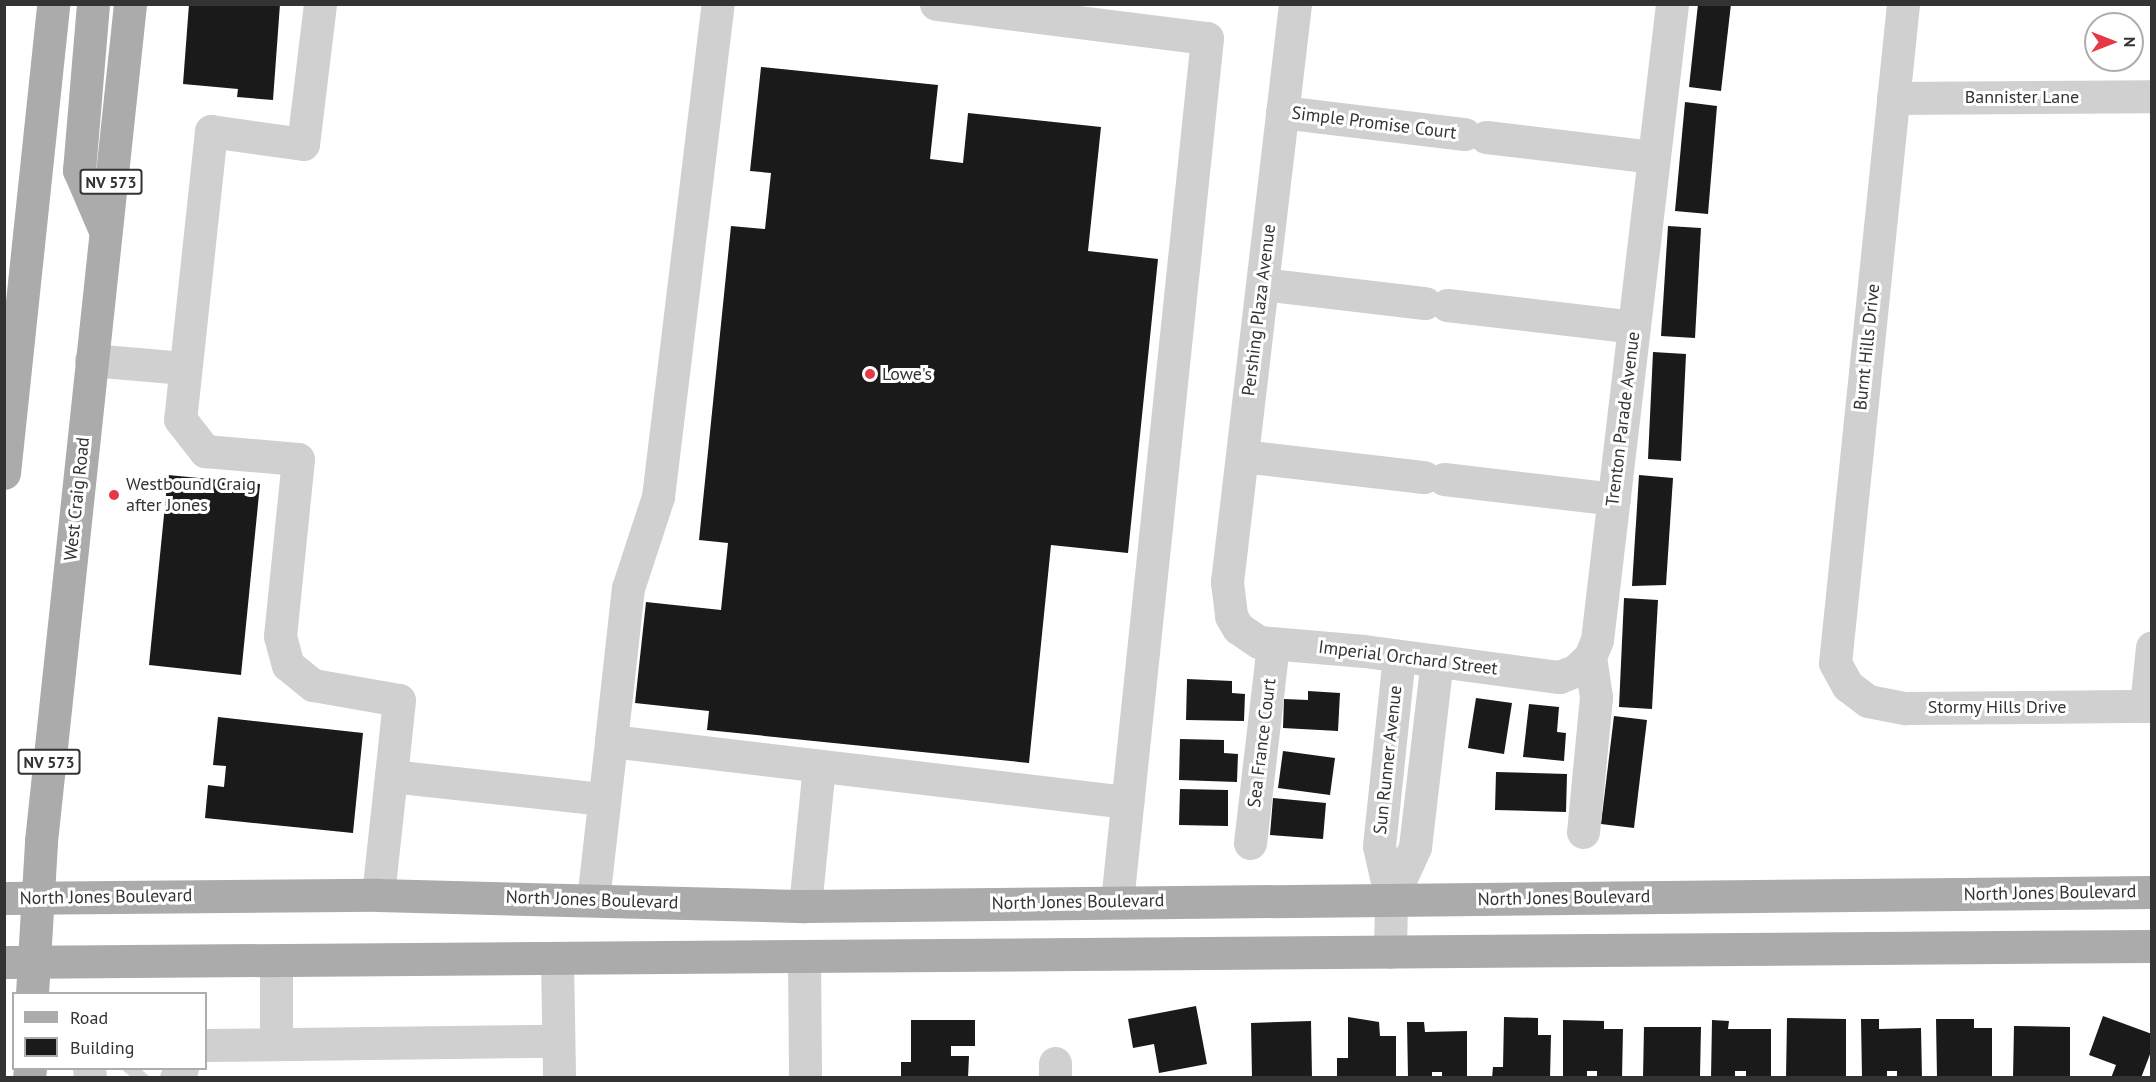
<!DOCTYPE html>
<html>
<head>
<meta charset="utf-8">
<style>
  body { margin:0 }
  #map { position:relative; width:2156px; height:1082px; overflow:hidden; background:#fff; font-family:"PT Sans",sans-serif }
  div>[style] { position:absolute }
  .building>* { inset:0; background:#1a1a1a }
  .minor-tunnel>* { height:33px; margin-top:-16.5px; transform-origin:0; background:repeating-linear-gradient(90deg,#d6d6d6 0 33px,transparent 0 49px) }
  .minor>* { height:33px; margin:-16.5px; padding:0 16.5px; transform-origin:16.5px; border-radius:16.5px; background:#d0d0d0 }
  .major>* { height:33px; margin:-16.5px; padding:0 16.5px; transform-origin:16.5px; border-radius:16.5px; background:#ababab }
  .dots>* { width:16px; height:16px; translate:-50% -50%; box-sizing:border-box; border:3px solid #fff; border-radius:50% }
  span { translate:-50% -50%; white-space:nowrap; text-align:center; line-height:1.15; -webkit-text-stroke:6px #fff; paint-order:stroke }
  .shield-label span { padding:2px 4px; background:#fff; border:2px solid; border-radius:4px; -webkit-text-stroke-width:0 }
  .shield-label { font-size:16px; color:#333; font-weight:700 }
  .street-label { font-size:18px; color:#333 }
  .poi-label { font-size:18px; color:#333 }
  .left { translate:0 -50%; text-align:left }
  .frame { position:absolute; inset:0; border:6px solid #333; pointer-events:none }
  .legend { position:absolute; left:12px; top:992px; width:195px; height:78px; box-sizing:border-box; background:#fff; border:2px solid #adadad; margin:0; padding:8px 10px; list-style:none; font-size:18px; color:#333 }
  .legend li { display:flex; align-items:center; gap:12px; height:30px }
  .legend b { width:30px; border:2px solid #adadad }
  .north { position:absolute; left:2084px; top:12px; width:60px; height:60px; box-sizing:border-box; background:#fff; border:2px solid #adadad; border-radius:50%; rotate:90deg; font-size:16px; font-weight:700; line-height:24px; text-align:center; color:#333 }
  .north::after { content:''; display:block; margin:auto; width:21px; height:27px; background:#e63946; clip-path:polygon(50% 0,100% 100%,50% 72%,0 100%) }
</style>
</head>
<body>
<div id="map">
  <div class="building">
    <i style="clip-path:polygon(189px 4px,280px 4px,273px 100px,237px 97px,238px 89px,183px 84px)"></i>
    <i style="clip-path:polygon(1698px 4px,1731px 4px,1721px 91px,1689px 87px)"></i>
    <i style="clip-path:polygon(761px 67px,938px 85px,930px 159px,963px 163px,968px 113px,1101px 127px,1088px 251px,1158px 259px,1128px 553px,1051px 545px,1029px 763px,707px 730px,709px 711px,635px 703px,646px 602px,721px 610px,728px 543px,699px 540px,731px 226px,765px 229px,771px 173px,750px 171px)"></i>
    <i style="clip-path:polygon(1685px 102px,1717px 106px,1708px 214px,1675px 211px)"></i>
    <i style="clip-path:polygon(1668px 226px,1701px 228px,1695px 338px,1661px 336px)"></i>
    <i style="clip-path:polygon(1653px 352px,1686px 354px,1681px 461px,1648px 459px)"></i>
    <i style="clip-path:polygon(168px 475px,260px 484px,241px 675px,149px 665px)"></i>
    <i style="clip-path:polygon(1639px 475px,1673px 478px,1666px 585px,1632px 586px)"></i>
    <i style="clip-path:polygon(1624px 598px,1658px 600px,1652px 709px,1619px 707px)"></i>
    <i style="clip-path:polygon(1187px 679px,1232px 681px,1232px 693px,1245px 694px,1244px 721px,1186px 720px)"></i>
    <i style="clip-path:polygon(1308px 691px,1340px 693px,1338px 731px,1283px 728px,1284px 699px,1308px 700px)"></i>
    <i style="clip-path:polygon(1476px 698px,1512px 703px,1504px 754px,1468px 748px)"></i>
    <i style="clip-path:polygon(1529px 704px,1559px 707px,1557px 732px,1566px 733px,1564px 761px,1523px 757px)"></i>
    <i style="clip-path:polygon(1614px 716px,1647px 720px,1634px 828px,1601px 824px)"></i>
    <i style="clip-path:polygon(218px 717px,363px 733px,353px 833px,205px 818px,208px 785px,224px 787px,226px 766px,213px 765px)"></i>
    <i style="clip-path:polygon(1180px 739px,1224px 740px,1224px 753px,1238px 754px,1237px 782px,1179px 780px)"></i>
    <i style="clip-path:polygon(1283px 751px,1335px 758px,1330px 795px,1278px 788px)"></i>
    <i style="clip-path:polygon(1496px 772px,1567px 774px,1566px 812px,1495px 810px)"></i>
    <i style="clip-path:polygon(1180px 789px,1228px 790px,1228px 826px,1179px 825px)"></i>
    <i style="clip-path:polygon(1273px 798px,1326px 803px,1323px 839px,1270px 835px)"></i>
    <i style="clip-path:polygon(1196px 1006px,1207px 1064px,1159px 1073px,1154px 1044px,1133px 1048px,1128px 1019px)"></i>
    <i style="clip-path:polygon(2103px 1016px,2152px 1034px,2152px 1049px,2141px 1078px,2111px 1078px,2116px 1065px,2089px 1055px)"></i>
    <i style="clip-path:polygon(1348px 1017px,1379px 1022px,1380px 1036px,1396px 1036px,1396px 1078px,1337px 1078px,1337px 1058px,1348px 1058px)"></i>
    <i style="clip-path:polygon(1504px 1017px,1538px 1018px,1538px 1035px,1551px 1035px,1550px 1078px,1492px 1078px,1493px 1067px,1503px 1067px)"></i>
    <i style="clip-path:polygon(1787px 1018px,1846px 1019px,1846px 1078px,1786px 1078px)"></i>
    <i style="clip-path:polygon(1861px 1019px,1879px 1019px,1879px 1029px,1921px 1028px,1922px 1078px,1897px 1078px,1897px 1071px,1887px 1071px,1887px 1078px,1862px 1078px)"></i>
    <i style="clip-path:polygon(1936px 1019px,1974px 1019px,1974px 1028px,1992px 1028px,1992px 1078px,1937px 1078px)"></i>
    <i style="clip-path:polygon(911px 1020px,975px 1020px,975px 1046px,951px 1046px,951px 1056px,969px 1056px,968px 1078px,901px 1078px,901px 1062px,911px 1062px)"></i>
    <i style="clip-path:polygon(1563px 1020px,1604px 1021px,1604px 1029px,1623px 1029px,1622px 1078px,1597px 1078px,1597px 1071px,1587px 1071px,1587px 1078px,1563px 1078px)"></i>
    <i style="clip-path:polygon(1712px 1020px,1729px 1021px,1728px 1029px,1771px 1029px,1771px 1078px,1746px 1078px,1746px 1071px,1735px 1071px,1735px 1078px,1711px 1078px)"></i>
    <i style="clip-path:polygon(1311px 1021px,1312px 1078px,1252px 1078px,1251px 1023px)"></i>
    <i style="clip-path:polygon(1407px 1022px,1424px 1022px,1425px 1032px,1467px 1031px,1467px 1078px,1442px 1078px,1442px 1072px,1432px 1072px,1432px 1078px,1408px 1078px)"></i>
    <i style="clip-path:polygon(2014px 1026px,2070px 1027px,2070px 1078px,2013px 1078px)"></i>
    <i style="clip-path:polygon(1644px 1027px,1701px 1027px,1700px 1076px,1643px 1078px)"></i>
  </div>
  <div class="minor-tunnel">
    <i style="left:132px;top:1078px;width:13px;rotate:-48deg"></i>
  </div>
  <div class="minor">
    <i style="left:320px;top:4px;width:141px;rotate:96.9deg"></i>
    <i style="left:303px;top:144px;width:93px;rotate:-172deg"></i>
    <i style="left:211px;top:131px;width:290px;rotate:96.1deg"></i>
    <i style="left:180px;top:419px;width:41px;rotate:52deg"></i>
    <i style="left:205px;top:451px;width:93px;rotate:4.9deg"></i>
    <i style="left:298px;top:459px;width:178px;rotate:95.8deg"></i>
    <i style="left:280px;top:636px;width:30px;rotate:75deg"></i>
    <i style="left:288px;top:665px;width:32px;rotate:39deg"></i>
    <i style="left:313px;top:685px;width:87px;rotate:9.9deg"></i>
    <i style="left:399px;top:700px;width:76px;rotate:96deg"></i>
    <i style="left:936px;top:4px;width:273px;rotate:7.2deg"></i>
    <i style="left:1207px;top:38px;width:868px;rotate:95.95deg"></i>
    <i style="left:1295px;top:4px;width:582px;rotate:96.71deg"></i>
    <i style="left:1227px;top:582px;width:34px;rotate:83deg"></i>
    <i style="left:1231px;top:616px;width:14px;rotate:60deg"></i>
    <i style="left:1238px;top:628px;width:25px;rotate:34deg"></i>
    <i style="left:1259px;top:642px;width:105px;rotate:4.9deg"></i>
    <i style="left:1364px;top:651px;width:197px;rotate:7.6deg"></i>
    <i style="left:1559px;top:677px;width:17px;rotate:-21deg"></i>
    <i style="left:1575px;top:671px;width:21px;rotate:-43deg"></i>
    <i style="left:1903px;top:4px;width:662px;rotate:95.89deg"></i>
    <i style="left:1835px;top:663px;width:26px;rotate:61deg"></i>
    <i style="left:1848px;top:686px;width:25px;rotate:37deg"></i>
    <i style="left:1868px;top:701px;width:38px;rotate:11deg"></i>
    <i style="left:1905px;top:708px;width:247px;rotate:-0.5deg"></i>
    <i style="left:1893px;top:98px;width:259px;rotate:-0.4deg"></i>
    <i style="left:1282px;top:112px;width:184px;rotate:6.9deg"></i>
    <i style="left:1486px;top:137px;width:169px;rotate:6.8deg"></i>
    <i style="left:1263px;top:284px;width:163px;rotate:6.7deg"></i>
    <i style="left:1447px;top:305px;width:188px;rotate:6.7deg"></i>
    <i style="left:91px;top:360px;width:93px;rotate:4.9deg"></i>
    <i style="left:1242px;top:456px;width:183px;rotate:6.6deg"></i>
    <i style="left:1444px;top:479px;width:171px;rotate:6.7deg"></i>
    <i style="left:2146px;top:706px;width:59px;rotate:-84.2deg"></i>
    <i style="left:611px;top:741px;width:154px;rotate:-83.7deg"></i>
    <i style="left:628px;top:588px;width:96px;rotate:-71.8deg"></i>
    <i style="left:658px;top:497px;width:497px;rotate:-83.1deg"></i>
    <i style="left:1583px;top:832px;width:136px;rotate:-84.5deg"></i>
    <i style="left:1596px;top:697px;width:40px;rotate:-98.5deg"></i>
    <i style="left:1590px;top:657px;width:18px;rotate:-68deg"></i>
    <i style="left:1597px;top:640px;width:640px;rotate:-83.27deg"></i>
    <i style="left:1250px;top:843px;width:200px;rotate:-83.4deg"></i>
    <i style="left:378px;top:895px;width:120px;rotate:-83.8deg"></i>
    <i style="left:391px;top:776px;width:214px;rotate:6.2deg"></i>
    <i style="left:593px;top:900px;width:160px;rotate:-83.5deg"></i>
    <i style="left:611px;top:741px;width:520px;rotate:6.74deg"></i>
    <i style="left:1391px;top:900px;width:58px;rotate:-65.6deg"></i>
    <i style="left:1415px;top:847px;width:187px;rotate:-83.3deg"></i>
    <i style="left:805px;top:906px;width:141px;rotate:-84.3deg"></i>
    <i style="left:1390px;top:952px;width:52px;rotate:-88.9deg"></i>
    <i style="left:1391px;top:900px;width:55px;rotate:-102.5deg"></i>
    <i style="left:1379px;top:846px;width:191px;rotate:-84deg"></i>
    <i style="left:804px;top:957px;width:121px;rotate:89.5deg"></i>
    <i style="left:557px;top:960px;width:118px;rotate:89deg"></i>
    <i style="left:276px;top:962px;width:82px;rotate:90deg"></i>
    <i style="left:206px;top:1045px;width:352px;rotate:-0.7deg"></i>
    <i style="left:1055px;top:1063px;width:15px;rotate:90deg"></i>
    <i style="left:89px;top:1068px;width:10px;rotate:84deg"></i>
    <i style="left:176px;top:1078px;width:12px;rotate:-59deg"></i>
  </div>
  <div class="major">
    <i style="left:93px;top:4px;width:167px;rotate:94.8deg"></i>
    <i style="left:79px;top:170px;width:63px;rotate:66.7deg"></i>
    <i style="left:4px;top:473px;width:472px;rotate:-84deg"></i>
    <i style="left:4px;top:898px;width:374px;rotate:-0.5deg"></i>
    <i style="left:378px;top:895px;width:427px;rotate:1.5deg"></i>
    <i style="left:805px;top:906px;width:1347px;rotate:-0.6deg"></i>
    <i style="left:4px;top:962px;width:2148px;rotate:-0.43deg"></i>
    <i style="left:32px;top:994px;width:153px;rotate:-86.6deg"></i>
    <i style="left:41px;top:841px;width:842px;rotate:-83.93deg"></i>
    <i style="left:29px;top:1078px;width:10px;rotate:-84deg"></i>
  </div>
  <div class="dots">
    <i style="left:870px;top:374px;background:#e63946"></i>
    <i style="left:114px;top:495px;background:#e63946"></i>
  </div>
  <div class="shield-label">
    <span style="left:111px;top:182px">NV 573</span>
    <span style="left:49px;top:762px">NV 573</span>
  </div>
  <div class="street-label">
    <span style="left:2022px;top:97px">Bannister Lane</span>
    <span style="left:1374px;top:123px;rotate:7deg">Simple Promise Court</span>
    <span style="left:1259px;top:310px;rotate:-83deg">Pershing Plaza Avenue</span>
    <span style="left:1867px;top:347px;rotate:-84deg">Burnt Hills Drive</span>
    <span style="left:1623px;top:419px;rotate:-83deg">Trenton Parade Avenue</span>
    <span style="left:77px;top:499px;rotate:-84deg">West Craig Road</span>
    <span style="left:1408px;top:658px;rotate:7deg">Imperial Orchard Street</span>
    <span style="left:1997px;top:707px">Stormy Hills Drive</span>
    <span style="left:1262px;top:743px;rotate:-83deg">Sea France Court</span>
    <span style="left:1388px;top:760px;rotate:-84deg">Sun Runner Avenue</span>
    <span style="left:2050px;top:893px;rotate:-1deg">North Jones Boulevard</span>
    <span style="left:106px;top:897px;rotate:-1deg">North Jones Boulevard</span>
    <span style="left:1564px;top:898px;rotate:-1deg">North Jones Boulevard</span>
    <span style="left:592px;top:900px;rotate:2deg">North Jones Boulevard</span>
    <span style="left:1078px;top:902px;rotate:-1deg">North Jones Boulevard</span>
  </div>
  <div class="poi-label">
    <span class="left" style="left:882px;top:374px">Lowe's</span>
    <span class="left" style="left:126px;top:495px">Westbound Craig<br>after Jones</span>
  </div>
  <div class="frame"></div>
  <ul class="legend">
  <li><b style="height:8px;background:#ababab"></b>Road</li>
  <li><b style="height:16px;background:#1a1a1a"></b>Building</li>
  </ul>
  <div class="north">N</div>
</div>
</body>
</html>
